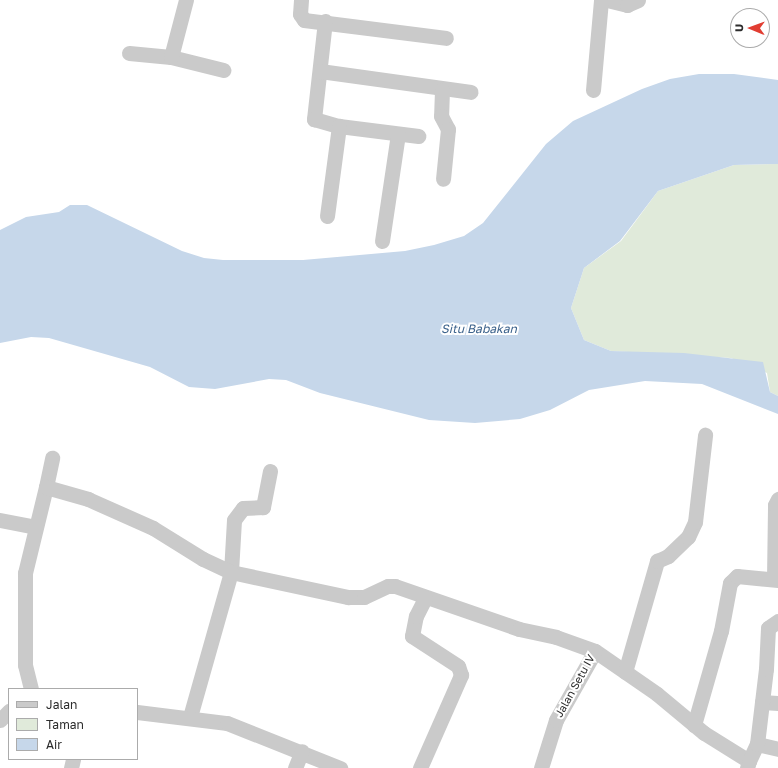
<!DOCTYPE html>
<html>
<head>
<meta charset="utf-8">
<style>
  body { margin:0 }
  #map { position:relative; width:778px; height:768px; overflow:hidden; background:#fff; font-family:"Golos Text",sans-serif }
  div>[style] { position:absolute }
  .green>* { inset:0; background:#e0eada }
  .water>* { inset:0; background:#c6d7ea }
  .minor>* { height:15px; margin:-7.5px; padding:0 7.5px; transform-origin:7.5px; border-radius:7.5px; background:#cacaca }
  span { translate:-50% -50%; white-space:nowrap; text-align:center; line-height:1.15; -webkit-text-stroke:4px #fff; paint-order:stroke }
  .street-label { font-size:11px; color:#2d2d2d }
  .water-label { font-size:12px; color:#3d638c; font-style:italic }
  .legend { position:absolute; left:8px; top:688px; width:130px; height:72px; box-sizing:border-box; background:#fff; border:1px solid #ababab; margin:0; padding:5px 7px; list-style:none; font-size:12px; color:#2d2d2d }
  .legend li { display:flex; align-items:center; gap:8px; height:20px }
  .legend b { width:20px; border:1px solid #ababab }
  .north { position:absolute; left:730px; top:8px; width:40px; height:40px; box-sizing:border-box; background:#fff; border:1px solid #ababab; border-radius:50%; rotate:271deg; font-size:11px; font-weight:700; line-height:16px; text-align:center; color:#2d2d2d }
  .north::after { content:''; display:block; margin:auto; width:14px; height:18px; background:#e13d32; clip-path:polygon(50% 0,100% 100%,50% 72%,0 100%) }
</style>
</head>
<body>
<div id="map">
  <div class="green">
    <i style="clip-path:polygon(778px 164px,778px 396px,770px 392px,767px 373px,731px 358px,611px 351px,584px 340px,571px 308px,584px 268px,621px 241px,658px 191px,734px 165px)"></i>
  </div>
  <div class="water">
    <i style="clip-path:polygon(699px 74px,734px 74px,778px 80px,778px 164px,734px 165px,658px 191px,620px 241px,584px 268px,571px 308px,584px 340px,611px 351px,684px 353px,763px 362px,770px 392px,778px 396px,778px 414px,702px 384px,645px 381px,589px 390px,550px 410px,520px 419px,475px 423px,429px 420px,320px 393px,286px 380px,269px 379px,215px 389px,189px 387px,150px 367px,49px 338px,31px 337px,0 343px,0 230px,26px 217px,59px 212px,70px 205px,87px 205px,182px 251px,204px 258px,223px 260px,303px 260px,405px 251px,434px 245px,464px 236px,483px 223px,546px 144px,573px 121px,642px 89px,670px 79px)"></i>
  </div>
  <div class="minor">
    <i style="left:301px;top:0;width:14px;rotate:94deg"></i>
    <i style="left:300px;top:14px;width:7px;rotate:56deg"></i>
    <i style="left:304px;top:20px;width:143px;rotate:7.2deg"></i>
    <i style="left:607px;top:0;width:21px;rotate:14deg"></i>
    <i style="left:627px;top:5px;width:12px;rotate:-24deg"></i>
    <i style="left:325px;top:21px;width:99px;rotate:96.4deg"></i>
    <i style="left:314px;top:119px;width:26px;rotate:16deg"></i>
    <i style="left:339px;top:126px;width:80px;rotate:7.2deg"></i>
    <i style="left:129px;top:53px;width:42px;rotate:5.4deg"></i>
    <i style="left:171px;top:57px;width:54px;rotate:14deg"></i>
    <i style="left:171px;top:57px;width:59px;rotate:-75.3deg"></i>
    <i style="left:320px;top:71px;width:152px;rotate:7.9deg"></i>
    <i style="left:442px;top:90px;width:26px;rotate:92deg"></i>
    <i style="left:441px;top:116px;width:15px;rotate:62deg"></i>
    <i style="left:448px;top:129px;width:50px;rotate:95.7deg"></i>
    <i style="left:593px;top:90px;width:90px;rotate:-84.9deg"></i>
    <i style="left:327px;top:216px;width:91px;rotate:-82.4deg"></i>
    <i style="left:382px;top:241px;width:108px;rotate:-81.5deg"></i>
    <i style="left:270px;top:471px;width:37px;rotate:101deg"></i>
    <i style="left:263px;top:507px;width:20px;rotate:177deg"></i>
    <i style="left:243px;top:508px;width:15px;rotate:127deg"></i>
    <i style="left:234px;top:520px;width:52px;rotate:93.3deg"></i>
    <i style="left:231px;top:572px;width:120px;rotate:12.1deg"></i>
    <i style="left:348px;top:597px;width:16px"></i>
    <i style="left:364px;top:597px;width:26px;rotate:-25deg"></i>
    <i style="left:388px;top:586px;width:7px"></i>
    <i style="left:395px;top:586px;width:131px;rotate:19.1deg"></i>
    <i style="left:519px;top:629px;width:38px;rotate:12deg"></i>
    <i style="left:556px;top:637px;width:41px;rotate:19.7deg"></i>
    <i style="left:595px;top:651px;width:75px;rotate:34.7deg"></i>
    <i style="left:657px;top:694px;width:61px;rotate:39.7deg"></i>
    <i style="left:704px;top:733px;width:53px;rotate:31.9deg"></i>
    <i style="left:749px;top:761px;width:7px;rotate:106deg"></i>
    <i style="left:46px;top:487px;width:30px;rotate:-78deg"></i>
    <i style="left:0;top:520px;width:36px;rotate:11deg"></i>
    <i style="left:774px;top:579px;width:74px;rotate:-89.2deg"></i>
    <i style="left:775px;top:505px;width:7px;rotate:-63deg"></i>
    <i style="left:625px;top:672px;width:116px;rotate:-73.9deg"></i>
    <i style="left:657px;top:561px;width:12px;rotate:-24deg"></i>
    <i style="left:668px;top:556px;width:28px;rotate:-44deg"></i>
    <i style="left:688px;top:537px;width:17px;rotate:-65deg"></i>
    <i style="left:695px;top:522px;width:88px;rotate:-83.4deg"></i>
    <i style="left:31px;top:689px;width:25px;rotate:-104deg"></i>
    <i style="left:25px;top:665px;width:92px;rotate:-90deg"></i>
    <i style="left:25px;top:573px;width:89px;rotate:-76.3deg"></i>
    <i style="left:46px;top:487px;width:44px;rotate:15.9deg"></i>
    <i style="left:88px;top:499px;width:71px;rotate:24deg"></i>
    <i style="left:153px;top:528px;width:59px;rotate:31.8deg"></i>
    <i style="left:203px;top:559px;width:31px;rotate:25deg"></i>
    <i style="left:231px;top:572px;width:151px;rotate:105.8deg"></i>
    <i style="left:762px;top:702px;width:16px;rotate:4deg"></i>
    <i style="left:137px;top:712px;width:91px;rotate:7deg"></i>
    <i style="left:227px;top:723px;width:122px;rotate:21.7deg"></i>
    <i style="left:0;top:720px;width:13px;rotate:-45deg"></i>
    <i style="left:694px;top:725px;width:98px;rotate:-74deg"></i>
    <i style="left:721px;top:631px;width:49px;rotate:-79.4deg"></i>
    <i style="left:730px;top:583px;width:10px;rotate:-45deg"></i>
    <i style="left:737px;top:576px;width:41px;rotate:5.6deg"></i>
    <i style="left:757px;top:744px;width:22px;rotate:13deg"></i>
    <i style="left:749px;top:761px;width:19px;rotate:-65deg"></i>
    <i style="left:757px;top:744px;width:76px;rotate:-83.2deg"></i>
    <i style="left:766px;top:669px;width:41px;rotate:-87.2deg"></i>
    <i style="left:768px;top:628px;width:12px;rotate:-35deg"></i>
    <i style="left:71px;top:768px;width:9px;rotate:-77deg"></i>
    <i style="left:295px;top:768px;width:18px;rotate:-68deg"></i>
    <i style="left:420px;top:768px;width:102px;rotate:-66.2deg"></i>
    <i style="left:461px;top:675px;width:9px;rotate:-108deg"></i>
    <i style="left:458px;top:666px;width:55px;rotate:-146.9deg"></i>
    <i style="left:412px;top:636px;width:20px;rotate:-79deg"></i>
    <i style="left:416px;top:616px;width:20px;rotate:-63deg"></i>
    <i style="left:541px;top:768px;width:50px;rotate:-72.6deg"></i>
    <i style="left:556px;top:720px;width:79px;rotate:-60.5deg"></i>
  </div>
  <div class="street-label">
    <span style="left:575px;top:686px;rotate:-61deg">Jalan Setu IV</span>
  </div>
  <div class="water-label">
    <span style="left:479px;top:329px">Situ Babakan</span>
  </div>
  <ul class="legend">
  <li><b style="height:5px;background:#cacaca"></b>Jalan</li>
  <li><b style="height:11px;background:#e0eada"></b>Taman</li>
  <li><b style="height:11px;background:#c6d7ea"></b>Air</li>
  </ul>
  <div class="north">U</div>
</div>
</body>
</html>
